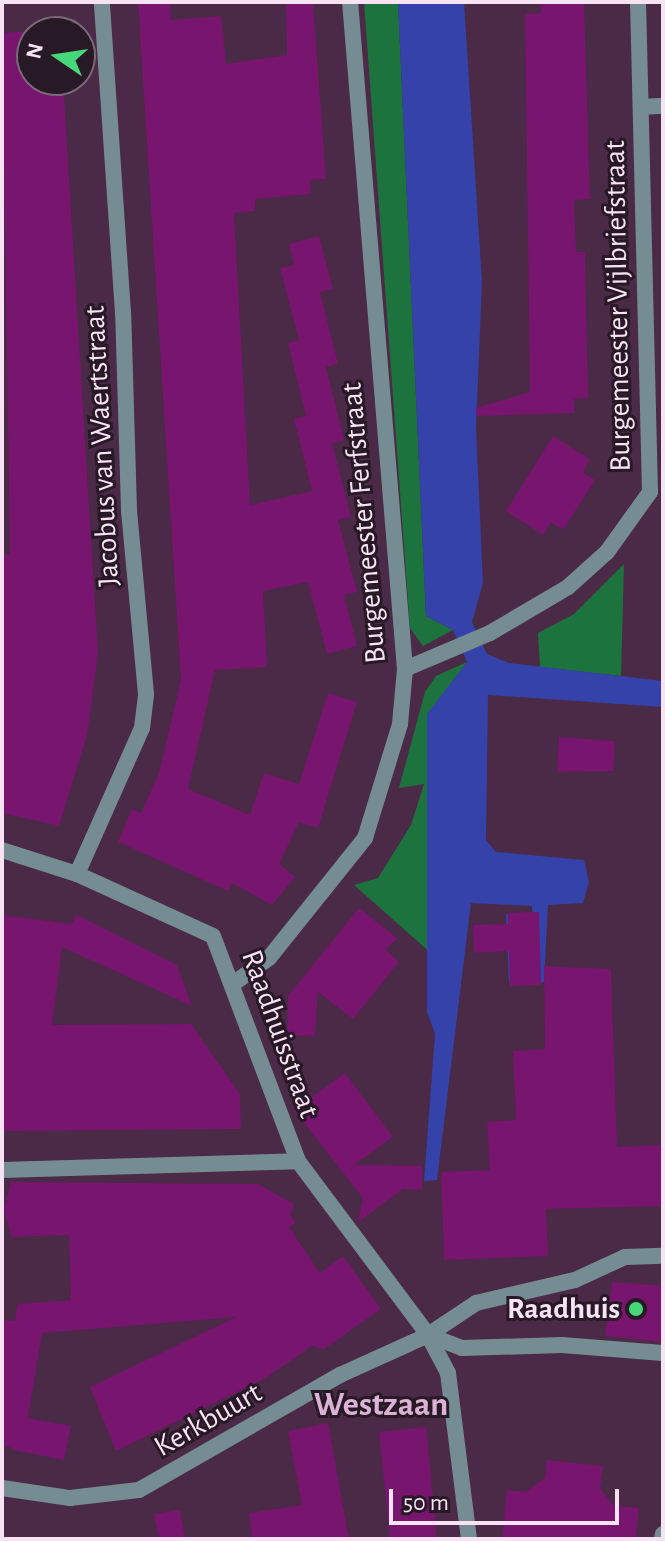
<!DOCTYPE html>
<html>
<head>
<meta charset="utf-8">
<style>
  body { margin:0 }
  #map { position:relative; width:665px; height:1541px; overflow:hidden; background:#4a2a46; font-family:"Alegreya Sans",sans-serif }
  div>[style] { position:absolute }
  .green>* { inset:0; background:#1d733e }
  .water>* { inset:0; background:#3442a9 }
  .building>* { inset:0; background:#77156f }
  .minor>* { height:16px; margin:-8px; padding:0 8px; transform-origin:8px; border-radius:8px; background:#758d92 }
  .tertiary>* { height:16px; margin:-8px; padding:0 8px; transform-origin:8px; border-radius:8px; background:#758d92 }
  .dots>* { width:22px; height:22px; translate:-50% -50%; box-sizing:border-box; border:4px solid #281926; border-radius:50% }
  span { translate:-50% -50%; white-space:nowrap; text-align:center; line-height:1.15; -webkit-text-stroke:6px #281926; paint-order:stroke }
  .street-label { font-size:30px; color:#f8e3f5 }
  .poi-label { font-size:30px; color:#f8e3f5; font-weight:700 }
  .right { translate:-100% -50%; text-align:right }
  .quarter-label { font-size:34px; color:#dbb2d4; font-weight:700 }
  .frame { position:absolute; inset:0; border:4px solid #f8e3f5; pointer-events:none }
  .north { position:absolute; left:16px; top:16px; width:80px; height:80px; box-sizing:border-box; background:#281926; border:2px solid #7b6a79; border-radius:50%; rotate:283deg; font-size:22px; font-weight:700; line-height:32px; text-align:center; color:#f8e3f5 }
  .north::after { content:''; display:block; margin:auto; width:28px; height:36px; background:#45d77a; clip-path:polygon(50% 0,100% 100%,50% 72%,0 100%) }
  .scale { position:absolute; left:389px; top:1489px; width:230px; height:36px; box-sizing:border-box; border:4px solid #f8e3f5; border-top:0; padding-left:10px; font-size:24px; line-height:28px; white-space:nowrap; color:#f8e3f5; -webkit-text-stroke:6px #281926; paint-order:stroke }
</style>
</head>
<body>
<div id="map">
  <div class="green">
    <i style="clip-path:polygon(364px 2px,398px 2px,426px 616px,453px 630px,423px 646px,410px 628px)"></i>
    <i style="clip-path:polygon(624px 564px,621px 676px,540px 667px,538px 633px,574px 614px)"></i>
    <i style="clip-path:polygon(467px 662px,427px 715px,432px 954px,354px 885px,378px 878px,411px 825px,424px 784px,399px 788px,425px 692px,436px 676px)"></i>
  </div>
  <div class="water">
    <i style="clip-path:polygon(398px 2px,464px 2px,482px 282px,476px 427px,483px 583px,472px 622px,487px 654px,509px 663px,663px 681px,663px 707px,488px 695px,486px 840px,496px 852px,584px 860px,589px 882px,583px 903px,548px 905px,544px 982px,509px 983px,506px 914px,529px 913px,535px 977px,532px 906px,471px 903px,437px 1180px,424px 1181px,435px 1034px,427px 1012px,427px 714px,467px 662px,453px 630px,426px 616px)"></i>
  </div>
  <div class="building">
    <i style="clip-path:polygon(138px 2px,170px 2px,171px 20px,221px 16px,226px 64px,287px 55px,286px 2px,313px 2px,326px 179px,310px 180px,311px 194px,255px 199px,255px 211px,234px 213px,250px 505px,312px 491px,294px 419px,306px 416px,288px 343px,299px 340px,280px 268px,294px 265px,289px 244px,319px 236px,333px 289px,320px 292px,338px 364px,326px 367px,344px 440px,332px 443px,351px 517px,338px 520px,357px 592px,344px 595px,357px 646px,327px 654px,308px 582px,263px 591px,267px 667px,215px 670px,188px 789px,250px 815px,264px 773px,299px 784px,328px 693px,357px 702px,318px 828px,299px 822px,279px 864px,295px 877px,272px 905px,232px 883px,228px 891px,118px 842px,132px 809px,141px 813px,159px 773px,181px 680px)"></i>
    <i style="clip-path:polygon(540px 2px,584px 2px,590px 199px,574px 200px,576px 252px,585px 252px,588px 398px,574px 399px,574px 413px,477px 416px,476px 408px,530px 392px,525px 14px,541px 13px)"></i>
    <i style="clip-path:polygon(32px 31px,32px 80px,63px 80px,98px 653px,87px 735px,59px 826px,2px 813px,2px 599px,3px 555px,10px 555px,2px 33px)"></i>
    <i style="clip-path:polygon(553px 436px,590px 459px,583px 472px,595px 480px,563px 530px,551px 522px,543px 535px,506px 511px)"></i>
    <i style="clip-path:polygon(559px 737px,615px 741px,613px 771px,557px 772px)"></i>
    <i style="clip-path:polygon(359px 908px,397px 938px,386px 950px,399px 962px,353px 1019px,318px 992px,315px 1036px,287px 1035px,288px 996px)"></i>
    <i style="clip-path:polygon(539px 912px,541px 985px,510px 986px,509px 951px,474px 953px,473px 925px,508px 924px,508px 913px)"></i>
    <i style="clip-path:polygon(2px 915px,72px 924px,77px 915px,177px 965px,192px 1006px,62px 947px,52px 1025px,191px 1024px,240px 1094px,241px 1129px,2px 1131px)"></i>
    <i style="clip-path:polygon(544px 966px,611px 969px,617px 1147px,663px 1145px,663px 1206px,546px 1209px,548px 1256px,444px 1260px,441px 1172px,490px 1170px,487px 1122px,516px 1120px,513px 1051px,545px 1049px)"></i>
    <i style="clip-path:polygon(345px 1073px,393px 1137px,354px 1165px,422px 1166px,422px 1190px,403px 1189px,358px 1222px,363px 1198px,294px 1110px)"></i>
    <i style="clip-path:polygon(11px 1182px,258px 1184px,294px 1204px,290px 1214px,296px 1223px,289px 1227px,320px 1273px,343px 1256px,381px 1309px,324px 1349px,312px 1346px,264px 1379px,116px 1451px,90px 1387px,236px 1317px,42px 1333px,28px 1418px,71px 1426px,64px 1460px,18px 1451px,2px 1444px,2px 1320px,15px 1321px,18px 1304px,71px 1300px,69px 1235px,12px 1237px,4px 1210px)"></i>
    <i style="clip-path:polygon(612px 1282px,663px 1286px,663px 1342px,605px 1336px)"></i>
    <i style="clip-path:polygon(328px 1423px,349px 1539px,252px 1539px,249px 1513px,302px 1505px,288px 1431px)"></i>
    <i style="clip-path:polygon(426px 1427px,437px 1539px,390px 1539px,379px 1432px)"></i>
    <i style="clip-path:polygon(547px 1460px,603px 1466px,600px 1488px,614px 1506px,639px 1508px,636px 1539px,502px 1539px,507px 1490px,526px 1492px,545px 1478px)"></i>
    <i style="clip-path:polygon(180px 1510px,185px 1539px,159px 1539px,154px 1514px)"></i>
  </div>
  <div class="minor">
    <i style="left:641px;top:107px;width:22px;rotate:-3deg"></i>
    <i style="left:405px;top:669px;width:92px;rotate:-23deg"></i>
    <i style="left:490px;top:633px;width:91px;rotate:-30.5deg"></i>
    <i style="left:568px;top:587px;width:52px;rotate:-41.9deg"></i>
    <i style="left:607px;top:552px;width:74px;rotate:-54.4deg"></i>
    <i style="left:650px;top:492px;width:490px;rotate:-91.4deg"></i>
    <i style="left:2px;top:850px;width:79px;rotate:17.7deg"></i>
    <i style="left:77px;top:874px;width:149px;rotate:24.5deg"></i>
    <i style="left:213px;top:936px;width:241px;rotate:69.3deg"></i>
    <i style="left:298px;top:1161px;width:217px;rotate:53.2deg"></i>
    <i style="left:428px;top:1335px;width:43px;rotate:62.2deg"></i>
    <i style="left:448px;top:1373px;width:167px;rotate:82.8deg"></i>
    <i style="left:77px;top:874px;width:160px;rotate:-66deg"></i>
    <i style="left:142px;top:728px;width:34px;rotate:-83deg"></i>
    <i style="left:146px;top:694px;width:185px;rotate:-95.3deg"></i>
    <i style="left:129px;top:510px;width:197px;rotate:-91.7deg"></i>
    <i style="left:123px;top:313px;width:312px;rotate:-93.9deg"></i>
    <i style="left:234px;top:983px;width:43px;rotate:-35.5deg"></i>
    <i style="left:269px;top:958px;width:154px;rotate:-51.3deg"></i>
    <i style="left:365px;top:838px;width:119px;rotate:-72.9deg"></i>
    <i style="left:400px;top:724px;width:55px;rotate:-84.8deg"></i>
    <i style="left:405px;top:669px;width:669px;rotate:-94.71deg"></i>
    <i style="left:2px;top:1170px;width:296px;rotate:-1.7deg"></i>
    <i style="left:662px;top:1539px;width:5px;rotate:-79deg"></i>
  </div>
  <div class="tertiary">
    <i style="left:428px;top:1335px;width:36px;rotate:21deg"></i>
    <i style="left:462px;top:1348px;width:100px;rotate:-1.7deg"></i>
    <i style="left:562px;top:1345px;width:101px;rotate:4.5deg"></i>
    <i style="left:2px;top:1488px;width:69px;rotate:8.4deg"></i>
    <i style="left:70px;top:1498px;width:69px;rotate:-6.6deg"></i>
    <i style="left:139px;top:1490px;width:232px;rotate:-29.8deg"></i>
    <i style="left:340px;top:1375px;width:97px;rotate:-24.4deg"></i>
    <i style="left:428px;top:1335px;width:58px;rotate:-33.7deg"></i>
    <i style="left:476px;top:1303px;width:102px;rotate:-13.1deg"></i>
    <i style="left:575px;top:1280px;width:55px;rotate:-24.7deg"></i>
    <i style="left:625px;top:1257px;width:38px;rotate:-2deg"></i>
  </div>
  <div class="dots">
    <i style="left:636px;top:1309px;background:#45d77a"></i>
  </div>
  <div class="street-label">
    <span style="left:618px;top:306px;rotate:-91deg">Burgemeester Vijlbriefstraat</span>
    <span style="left:102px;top:446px;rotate:-93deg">Jacobus van Waertstraat</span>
    <span style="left:364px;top:523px;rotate:-95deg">Burgemeester Ferfstraat</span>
    <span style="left:280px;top:1034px;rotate:70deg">Raadhuisstraat</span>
    <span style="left:208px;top:1420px;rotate:-30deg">Kerkbuurt</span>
  </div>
  <div class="poi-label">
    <span class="right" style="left:620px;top:1309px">Raadhuis</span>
  </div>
  <div class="quarter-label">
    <span style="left:381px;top:1406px">Westzaan</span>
  </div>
  <div class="frame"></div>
  <div class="north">N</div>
  <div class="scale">50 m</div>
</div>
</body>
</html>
